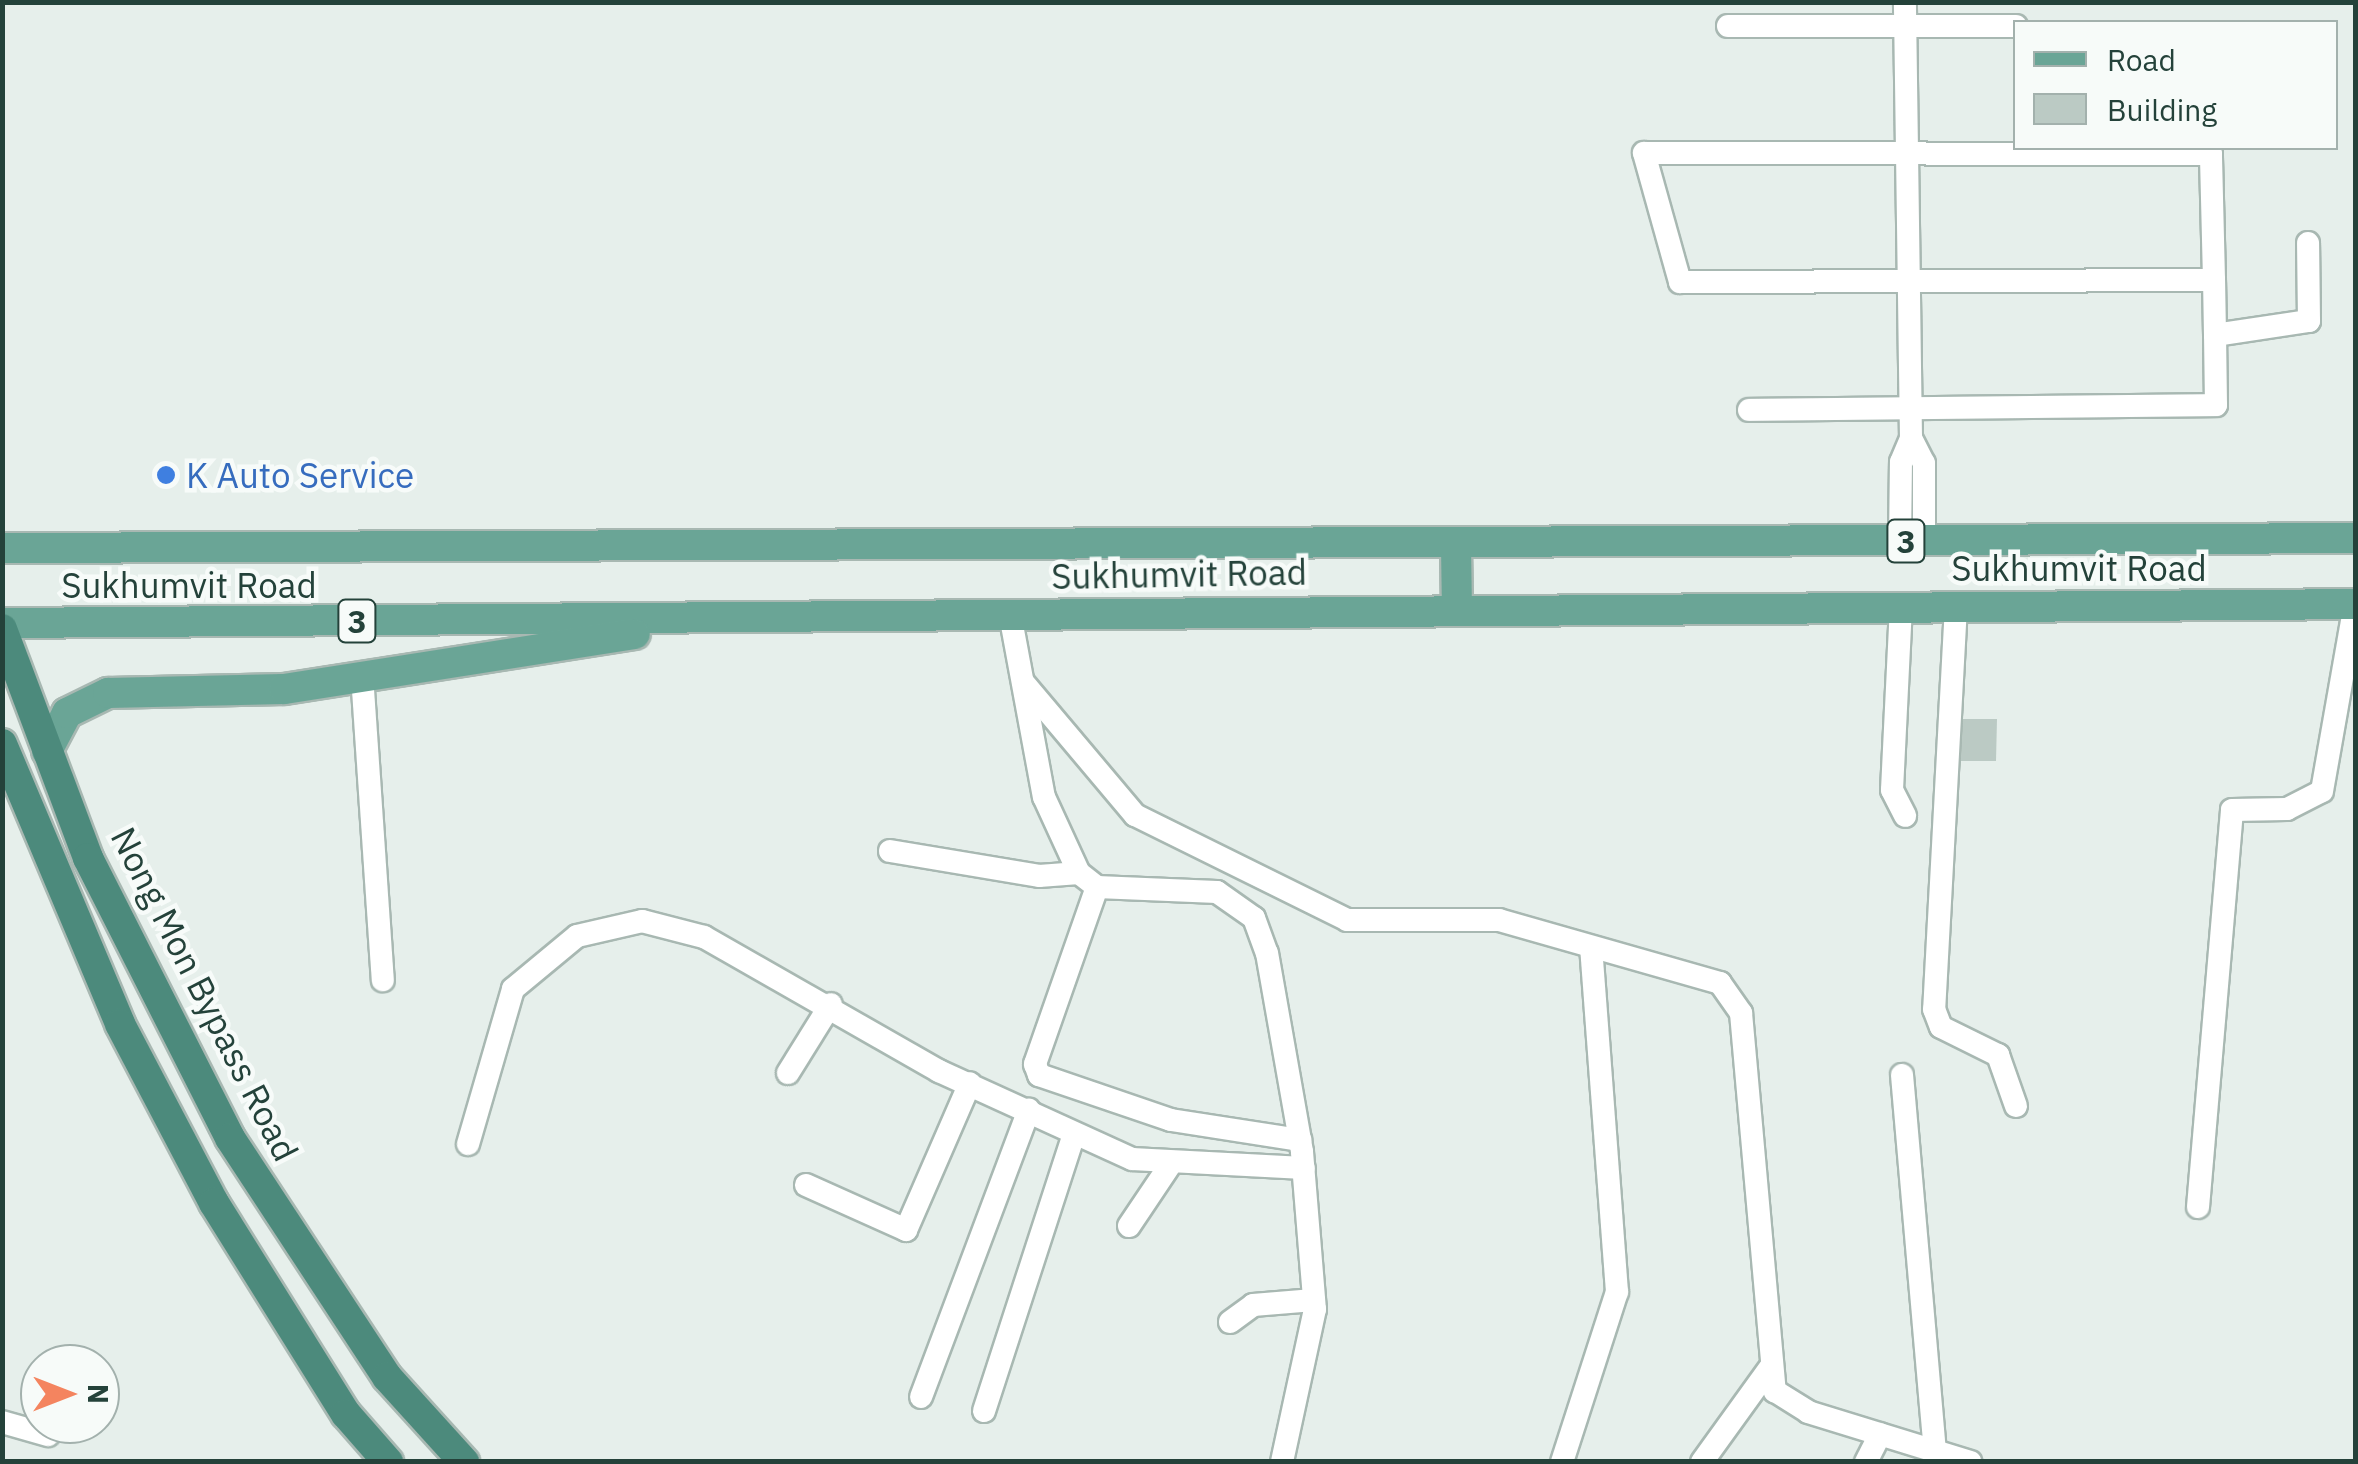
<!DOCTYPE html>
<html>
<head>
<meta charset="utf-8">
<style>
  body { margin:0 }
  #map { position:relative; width:2358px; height:1464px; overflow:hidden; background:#e6efeb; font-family:"IBM Plex Sans",sans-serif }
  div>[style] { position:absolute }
  .building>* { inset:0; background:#bbcac4 }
  .roads { filter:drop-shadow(2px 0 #a8b8b2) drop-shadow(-2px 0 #a8b8b2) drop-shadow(0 2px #a8b8b2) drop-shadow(0 -2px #a8b8b2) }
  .minor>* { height:22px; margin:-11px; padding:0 11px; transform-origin:11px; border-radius:11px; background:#fff }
  .primary>* { height:30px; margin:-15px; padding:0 15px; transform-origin:15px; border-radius:15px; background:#6aa596 }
  .trunk>* { height:30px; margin:-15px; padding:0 15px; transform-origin:15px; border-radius:15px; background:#4c8a7c }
  .dots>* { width:28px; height:28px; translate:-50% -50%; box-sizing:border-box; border:5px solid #f7fbf9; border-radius:50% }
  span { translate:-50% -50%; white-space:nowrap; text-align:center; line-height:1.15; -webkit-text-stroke:9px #f7fbf9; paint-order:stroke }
  .shield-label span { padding:2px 8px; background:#f7fbf9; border:2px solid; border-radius:8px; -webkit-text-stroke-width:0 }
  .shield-label { font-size:32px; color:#24423a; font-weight:700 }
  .shop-label { font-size:35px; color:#366cbe }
  .left { translate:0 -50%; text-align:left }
  .street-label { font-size:35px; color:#24423a }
  .frame { position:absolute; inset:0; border:5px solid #24423a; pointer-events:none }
  .legend { position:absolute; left:2013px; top:20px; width:325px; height:130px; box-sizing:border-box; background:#f7fbf9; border:2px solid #a3b1ad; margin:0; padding:12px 18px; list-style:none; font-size:30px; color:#24423a }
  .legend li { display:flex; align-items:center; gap:20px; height:50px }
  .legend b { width:50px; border:2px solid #a3b1ad }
  .north { position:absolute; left:20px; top:1344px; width:100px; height:100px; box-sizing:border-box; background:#f7fbf9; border:2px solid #a3b1ad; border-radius:50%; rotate:90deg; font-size:28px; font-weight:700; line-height:40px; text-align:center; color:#24423a }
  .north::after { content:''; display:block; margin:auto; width:35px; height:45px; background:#f4845f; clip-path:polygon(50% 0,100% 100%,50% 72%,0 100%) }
</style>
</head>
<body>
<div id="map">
  <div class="building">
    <i style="clip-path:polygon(1958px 719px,1997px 719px,1996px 761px,1958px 761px)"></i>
  </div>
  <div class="roads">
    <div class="minor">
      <i style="left:1728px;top:26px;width:288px"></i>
      <i style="left:2215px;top:335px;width:95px;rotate:-8.5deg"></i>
      <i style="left:2309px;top:321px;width:78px;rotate:-90.7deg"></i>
      <i style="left:1749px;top:410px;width:467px;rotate:-0.6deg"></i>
      <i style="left:2216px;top:405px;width:70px;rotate:-90.8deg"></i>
      <i style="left:2215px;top:335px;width:55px;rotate:-91deg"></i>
      <i style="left:2214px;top:280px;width:126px;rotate:-91.4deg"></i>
      <i style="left:2211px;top:154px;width:567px;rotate:-179.9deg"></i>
      <i style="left:1644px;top:153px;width:134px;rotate:74.4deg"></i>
      <i style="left:1680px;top:282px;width:534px;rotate:-0.21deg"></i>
      <i style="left:1911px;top:438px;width:28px;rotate:63deg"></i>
      <i style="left:1924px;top:463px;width:78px;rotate:90deg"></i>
      <i style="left:1900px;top:541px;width:79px;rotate:-89.3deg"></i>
      <i style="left:1901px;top:462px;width:26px;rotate:-67deg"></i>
      <i style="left:1911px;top:438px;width:436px;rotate:-90.8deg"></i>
      <i style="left:1901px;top:606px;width:184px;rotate:92.8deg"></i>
      <i style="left:1892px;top:790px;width:29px;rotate:63deg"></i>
      <i style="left:1956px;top:606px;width:404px;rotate:93.1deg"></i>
      <i style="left:1934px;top:1009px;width:19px;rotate:69deg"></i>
      <i style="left:1941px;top:1027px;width:64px;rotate:26.2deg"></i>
      <i style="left:1998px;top:1055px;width:54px;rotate:70.6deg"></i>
      <i style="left:1010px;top:614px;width:186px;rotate:79.5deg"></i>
      <i style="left:1044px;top:797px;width:84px;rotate:65.3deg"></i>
      <i style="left:1079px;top:873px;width:23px;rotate:38deg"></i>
      <i style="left:1097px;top:887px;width:120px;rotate:2.4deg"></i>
      <i style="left:1217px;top:892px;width:45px;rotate:35.1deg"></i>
      <i style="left:1254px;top:918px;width:37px;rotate:70deg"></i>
      <i style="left:1267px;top:953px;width:202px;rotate:80deg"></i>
      <i style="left:1302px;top:1152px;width:158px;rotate:85.3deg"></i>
      <i style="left:1315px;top:1309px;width:157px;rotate:102.2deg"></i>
      <i style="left:362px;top:675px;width:306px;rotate:86.1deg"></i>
      <i style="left:1023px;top:682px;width:174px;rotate:49.9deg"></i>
      <i style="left:1135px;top:815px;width:237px;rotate:26.3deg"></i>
      <i style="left:1347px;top:920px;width:152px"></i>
      <i style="left:1499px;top:920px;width:230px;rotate:15.9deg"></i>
      <i style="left:1720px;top:983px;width:37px;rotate:55deg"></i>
      <i style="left:1741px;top:1013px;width:380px;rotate:84.9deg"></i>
      <i style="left:1775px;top:1391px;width:39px;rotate:32deg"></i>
      <i style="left:1808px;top:1412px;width:170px;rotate:17.1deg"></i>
      <i style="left:890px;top:851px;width:151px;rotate:9.5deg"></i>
      <i style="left:1039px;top:876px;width:40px;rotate:-4.3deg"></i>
      <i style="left:1097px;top:887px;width:188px;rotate:109.3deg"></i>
      <i style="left:1035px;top:1064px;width:12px;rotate:70deg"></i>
      <i style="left:1039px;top:1075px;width:139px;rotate:18.8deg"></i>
      <i style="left:1171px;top:1120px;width:131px;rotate:8.8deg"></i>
      <i style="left:788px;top:1073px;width:81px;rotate:-58.1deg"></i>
      <i style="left:1902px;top:1075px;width:377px;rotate:85deg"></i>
      <i style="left:468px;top:1144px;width:161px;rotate:-73.8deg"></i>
      <i style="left:513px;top:989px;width:83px;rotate:-39.6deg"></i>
      <i style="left:577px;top:936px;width:67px;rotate:-13deg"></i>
      <i style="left:642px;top:921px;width:64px;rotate:14.5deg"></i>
      <i style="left:704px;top:937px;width:271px;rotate:29.7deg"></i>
      <i style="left:939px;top:1071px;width:212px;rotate:24.5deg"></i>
      <i style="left:1132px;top:1159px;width:172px;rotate:3deg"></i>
      <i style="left:806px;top:1185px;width:110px;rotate:24.2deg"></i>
      <i style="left:906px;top:1230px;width:160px;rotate:-66.5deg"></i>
      <i style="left:2198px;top:1207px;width:398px;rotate:-85.1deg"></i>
      <i style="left:2232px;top:810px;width:55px;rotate:-1deg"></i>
      <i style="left:2287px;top:809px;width:39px;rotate:-27deg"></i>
      <i style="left:2322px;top:791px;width:190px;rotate:-80deg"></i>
      <i style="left:1129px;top:1226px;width:73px;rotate:-56.1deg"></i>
      <i style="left:1230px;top:1322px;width:29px;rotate:-36deg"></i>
      <i style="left:1253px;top:1305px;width:61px;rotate:-4.7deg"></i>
      <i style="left:921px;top:1397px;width:307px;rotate:-69.4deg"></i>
      <i style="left:984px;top:1411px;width:291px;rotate:-72deg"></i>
      <i style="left:2px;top:1422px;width:48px;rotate:15.8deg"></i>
      <i style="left:1562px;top:1462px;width:179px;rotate:-72.1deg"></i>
      <i style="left:1617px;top:1292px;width:345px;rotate:-94.3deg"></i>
      <i style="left:1702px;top:1462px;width:115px;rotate:-54.2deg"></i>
      <i style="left:1866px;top:1462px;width:31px;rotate:-63deg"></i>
    </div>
    <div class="primary">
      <i style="left:1456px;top:547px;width:62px;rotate:89.1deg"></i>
      <i style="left:2px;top:548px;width:2354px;rotate:-0.24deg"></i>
      <i style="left:2px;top:623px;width:2354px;rotate:-0.46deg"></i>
      <i style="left:47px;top:751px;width:43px;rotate:-62.2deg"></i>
      <i style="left:67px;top:713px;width:46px;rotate:-26deg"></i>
      <i style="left:108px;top:693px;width:176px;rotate:-1.3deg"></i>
      <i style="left:284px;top:689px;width:355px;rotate:-8.9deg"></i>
    </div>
    <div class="trunk">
      <i style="left:2px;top:629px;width:245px;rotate:69.4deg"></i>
      <i style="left:88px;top:858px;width:314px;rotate:63.1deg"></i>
      <i style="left:230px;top:1138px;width:286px;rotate:56.7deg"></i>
      <i style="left:387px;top:1377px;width:115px;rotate:47.8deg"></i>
      <i style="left:2px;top:744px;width:304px;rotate:67.1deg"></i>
      <i style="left:120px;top:1024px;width:202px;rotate:62.3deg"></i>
      <i style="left:214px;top:1203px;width:249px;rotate:58deg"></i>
      <i style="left:346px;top:1414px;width:64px;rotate:48.8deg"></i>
    </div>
  </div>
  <div class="dots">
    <i style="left:166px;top:475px;background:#3f7fe0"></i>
  </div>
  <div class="shield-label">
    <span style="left:1906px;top:541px">3</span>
    <span style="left:357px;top:621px">3</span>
  </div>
  <div class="shop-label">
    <span class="left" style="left:186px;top:475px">K Auto Service</span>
  </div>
  <div class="street-label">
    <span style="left:2079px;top:568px">Sukhumvit Road</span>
    <span style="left:1179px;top:574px;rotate:-1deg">Sukhumvit Road</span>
    <span style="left:189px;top:585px">Sukhumvit Road</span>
    <span style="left:205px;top:994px;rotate:63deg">Nong Mon Bypass Road</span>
  </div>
  <div class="frame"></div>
  <ul class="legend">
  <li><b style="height:12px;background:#6aa596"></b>Road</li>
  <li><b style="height:28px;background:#bbcac4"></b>Building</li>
  </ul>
  <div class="north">N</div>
</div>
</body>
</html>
